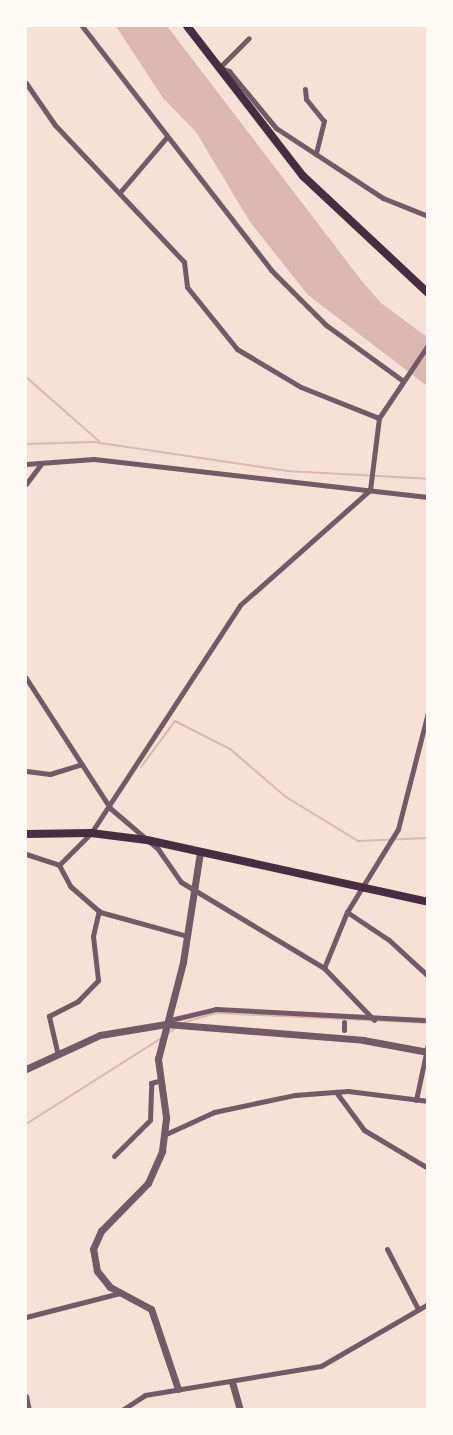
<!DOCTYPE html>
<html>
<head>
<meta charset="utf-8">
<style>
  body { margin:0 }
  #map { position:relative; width:453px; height:1435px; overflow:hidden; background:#f7e1d7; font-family:Ubuntu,sans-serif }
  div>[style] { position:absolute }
  .water>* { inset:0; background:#dcb8b0 }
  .stream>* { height:2px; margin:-1px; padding:0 1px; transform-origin:1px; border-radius:1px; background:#dcb8b0 }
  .minor>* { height:5px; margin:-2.5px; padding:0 2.5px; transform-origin:2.5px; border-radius:2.5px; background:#755966 }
  .tertiary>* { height:7px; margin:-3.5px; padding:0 3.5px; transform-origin:3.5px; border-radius:3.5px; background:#755966 }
  .secondary>* { height:8px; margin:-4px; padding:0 4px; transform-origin:4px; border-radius:4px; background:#4a2c40 }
  .trunk>* { height:8px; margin:-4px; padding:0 4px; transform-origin:4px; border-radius:4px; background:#4a2c40 }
  span { translate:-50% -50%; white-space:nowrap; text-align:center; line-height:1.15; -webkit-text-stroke:4.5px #fffaf5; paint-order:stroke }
  .frame { position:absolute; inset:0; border:27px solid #fffaf5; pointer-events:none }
</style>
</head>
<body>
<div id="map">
  <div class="water">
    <i style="clip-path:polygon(116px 26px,167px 26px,361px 280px,381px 303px,427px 337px,427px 386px,308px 295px,250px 222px,196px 132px,163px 98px)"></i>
  </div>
  <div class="stream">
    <i style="left:26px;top:377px;width:98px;rotate:41.3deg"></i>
    <i style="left:26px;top:444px;width:68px;rotate:-1.7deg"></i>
    <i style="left:94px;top:442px;width:195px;rotate:8.5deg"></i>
    <i style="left:287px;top:471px;width:141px;rotate:3.2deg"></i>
    <i style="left:141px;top:767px;width:57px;rotate:-53.5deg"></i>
    <i style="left:175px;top:721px;width:62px;rotate:27deg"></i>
    <i style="left:230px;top:749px;width:74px;rotate:40.6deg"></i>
    <i style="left:286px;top:797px;width:84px;rotate:31.4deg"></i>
    <i style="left:358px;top:841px;width:70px;rotate:-2.5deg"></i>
    <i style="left:185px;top:1022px;width:32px;rotate:-16deg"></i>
    <i style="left:216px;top:1013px;width:212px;rotate:2.7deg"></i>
    <i style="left:167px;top:1034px;width:12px;rotate:-35deg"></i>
    <i style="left:26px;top:1124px;width:159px;rotate:-32.4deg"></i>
  </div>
  <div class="minor">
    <i style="left:82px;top:26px;width:309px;rotate:52.2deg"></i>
    <i style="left:271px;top:270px;width:78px;rotate:45deg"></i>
    <i style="left:326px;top:325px;width:95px;rotate:36deg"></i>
    <i style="left:219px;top:68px;width:42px;rotate:-45deg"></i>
    <i style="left:221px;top:68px;width:9px;rotate:21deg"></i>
    <i style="left:229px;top:71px;width:74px;rotate:50.5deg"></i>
    <i style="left:276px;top:128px;width:128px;rotate:33.2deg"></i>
    <i style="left:383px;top:198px;width:48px;rotate:21.8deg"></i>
    <i style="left:26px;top:83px;width:51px;rotate:55.4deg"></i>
    <i style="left:55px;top:125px;width:188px;rotate:46.7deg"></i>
    <i style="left:184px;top:262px;width:25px;rotate:83deg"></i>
    <i style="left:187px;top:287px;width:80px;rotate:51.1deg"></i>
    <i style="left:237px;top:349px;width:74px;rotate:30.7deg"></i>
    <i style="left:301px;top:387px;width:84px;rotate:21.7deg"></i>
    <i style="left:305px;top:89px;width:10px;rotate:84deg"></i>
    <i style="left:306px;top:99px;width:28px;rotate:51deg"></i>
    <i style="left:324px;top:121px;width:34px;rotate:104deg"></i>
    <i style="left:121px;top:191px;width:70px;rotate:-49.7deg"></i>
    <i style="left:26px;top:464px;width:68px;rotate:-4.2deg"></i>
    <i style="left:94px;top:459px;width:336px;rotate:6.5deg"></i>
    <i style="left:26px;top:484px;width:26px;rotate:-53deg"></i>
    <i style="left:26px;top:678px;width:155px;rotate:57.1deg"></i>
    <i style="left:110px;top:808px;width:63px;rotate:40.5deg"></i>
    <i style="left:158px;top:849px;width:40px;rotate:55.1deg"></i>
    <i style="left:181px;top:882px;width:167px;rotate:31deg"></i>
    <i style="left:324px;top:968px;width:72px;rotate:46.1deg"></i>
    <i style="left:26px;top:771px;width:24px;rotate:7deg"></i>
    <i style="left:50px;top:774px;width:30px;rotate:-17deg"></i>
    <i style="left:26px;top:854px;width:35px;rotate:18deg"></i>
    <i style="left:59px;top:865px;width:45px;rotate:-45deg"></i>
    <i style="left:91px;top:833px;width:272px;rotate:-56.8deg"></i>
    <i style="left:240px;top:605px;width:174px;rotate:-41.5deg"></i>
    <i style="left:370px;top:490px;width:73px;rotate:-82.9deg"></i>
    <i style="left:379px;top:418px;width:88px;rotate:-56.1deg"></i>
    <i style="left:59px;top:865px;width:24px;rotate:62deg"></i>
    <i style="left:70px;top:886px;width:40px;rotate:41deg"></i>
    <i style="left:100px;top:912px;width:90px;rotate:15.4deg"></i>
    <i style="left:347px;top:912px;width:50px;rotate:33.7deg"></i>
    <i style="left:389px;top:940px;width:53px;rotate:42.7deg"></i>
    <i style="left:324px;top:968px;width:61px;rotate:-67.7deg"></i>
    <i style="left:347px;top:912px;width:97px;rotate:-58.4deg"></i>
    <i style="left:398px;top:829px;width:121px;rotate:-75.6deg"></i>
    <i style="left:428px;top:998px;width:31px;rotate:90deg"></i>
    <i style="left:170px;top:1020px;width:47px;rotate:-13.4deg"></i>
    <i style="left:216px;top:1009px;width:208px;rotate:3deg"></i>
    <i style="left:344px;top:1030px;width:8px;rotate:-90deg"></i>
    <i style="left:57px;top:1051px;width:36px;rotate:-103deg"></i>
    <i style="left:49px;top:1016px;width:33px;rotate:-27deg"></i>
    <i style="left:78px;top:1001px;width:29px;rotate:-46deg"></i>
    <i style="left:98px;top:980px;width:44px;rotate:-96.5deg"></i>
    <i style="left:93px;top:936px;width:26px;rotate:-77deg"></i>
    <i style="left:336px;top:1092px;width:47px;rotate:53.6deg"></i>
    <i style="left:364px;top:1130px;width:74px;rotate:30.7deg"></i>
    <i style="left:416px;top:1100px;width:57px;rotate:-77.9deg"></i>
    <i style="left:166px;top:1134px;width:53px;rotate:-24.6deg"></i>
    <i style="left:214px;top:1112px;width:83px;rotate:-11.9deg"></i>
    <i style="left:295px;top:1095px;width:53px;rotate:-4.3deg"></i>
    <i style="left:348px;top:1091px;width:81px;rotate:7.1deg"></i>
    <i style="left:114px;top:1156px;width:51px;rotate:-45deg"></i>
    <i style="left:150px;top:1120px;width:37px;rotate:-88deg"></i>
    <i style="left:151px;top:1083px;width:7px;rotate:-16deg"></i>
    <i style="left:387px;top:1249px;width:68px;rotate:62.7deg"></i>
    <i style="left:26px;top:1317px;width:97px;rotate:-14.3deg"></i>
    <i style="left:26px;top:1396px;width:14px;rotate:78deg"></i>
    <i style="left:122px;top:1410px;width:27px;rotate:-33deg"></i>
    <i style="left:145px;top:1395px;width:178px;rotate:-9.4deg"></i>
    <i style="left:321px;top:1366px;width:124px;rotate:-30.1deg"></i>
  </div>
  <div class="tertiary">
    <i style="left:26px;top:1069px;width:81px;rotate:-24.7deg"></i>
    <i style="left:100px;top:1035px;width:67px;rotate:-9.5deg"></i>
    <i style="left:166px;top:1024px;width:198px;rotate:4.6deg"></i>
    <i style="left:363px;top:1040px;width:66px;rotate:10.5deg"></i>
    <i style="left:232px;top:1382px;width:29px;rotate:74deg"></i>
    <i style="left:178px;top:1389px;width:84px;rotate:-108.6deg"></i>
    <i style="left:151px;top:1309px;width:47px;rotate:-151.8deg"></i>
    <i style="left:110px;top:1287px;width:21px;rotate:-129deg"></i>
    <i style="left:97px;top:1271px;width:22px;rotate:-100deg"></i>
    <i style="left:93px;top:1249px;width:20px;rotate:-66deg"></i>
    <i style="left:101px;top:1231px;width:67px;rotate:-45.6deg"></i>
    <i style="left:148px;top:1183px;width:35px;rotate:-66deg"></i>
    <i style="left:162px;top:1151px;width:34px;rotate:-83deg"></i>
    <i style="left:166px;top:1117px;width:59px;rotate:-97.9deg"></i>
    <i style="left:158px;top:1059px;width:100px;rotate:-75.5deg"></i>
    <i style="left:183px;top:962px;width:111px;rotate:-81.2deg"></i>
  </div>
  <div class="secondary">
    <i style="left:187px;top:26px;width:190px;rotate:52.3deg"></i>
    <i style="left:303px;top:176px;width:171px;rotate:43.1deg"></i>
  </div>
  <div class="trunk">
    <i style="left:26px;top:834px;width:65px;rotate:-0.9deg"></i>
    <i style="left:91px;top:833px;width:56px;rotate:7.1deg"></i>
    <i style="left:147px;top:840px;width:288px;rotate:12.4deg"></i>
  </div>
  <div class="frame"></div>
</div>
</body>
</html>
